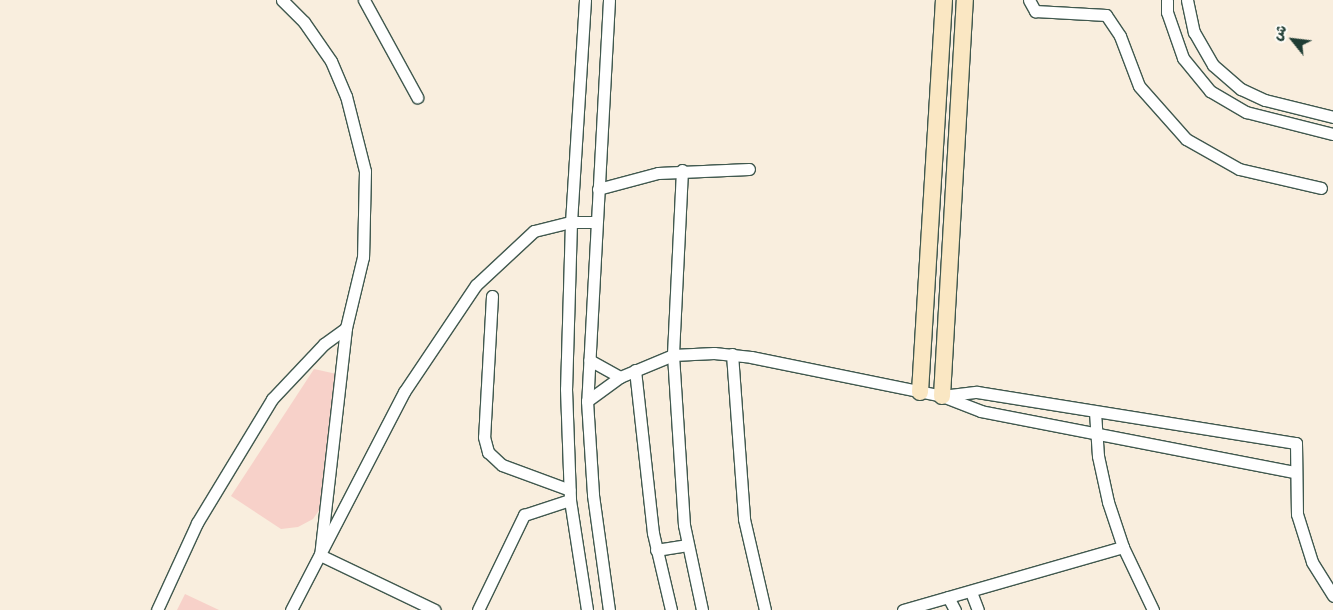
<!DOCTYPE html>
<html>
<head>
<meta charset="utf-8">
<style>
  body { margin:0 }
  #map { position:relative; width:1333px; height:610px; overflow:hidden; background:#f9eede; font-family:"Balsamiq Sans","Playpen Sans Arabic",sans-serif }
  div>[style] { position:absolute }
  .built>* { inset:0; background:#f7d1c9 }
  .roads { filter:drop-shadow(1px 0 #40584e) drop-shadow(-1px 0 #40584e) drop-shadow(0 1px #40584e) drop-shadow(0 -1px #40584e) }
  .street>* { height:11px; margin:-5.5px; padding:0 5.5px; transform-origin:5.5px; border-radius:5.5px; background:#fff }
  .secondary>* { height:16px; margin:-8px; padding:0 8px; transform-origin:8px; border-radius:8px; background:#fae7c3 }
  span { translate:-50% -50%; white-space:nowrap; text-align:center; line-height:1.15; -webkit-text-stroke:4px #fdfcf7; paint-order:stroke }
  .north { position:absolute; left:1268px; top:15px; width:50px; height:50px; -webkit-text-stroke:4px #fdfcf7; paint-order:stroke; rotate:299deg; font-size:14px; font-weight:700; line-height:20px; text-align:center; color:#1f3d34 }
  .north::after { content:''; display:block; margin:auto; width:18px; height:22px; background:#1f3d34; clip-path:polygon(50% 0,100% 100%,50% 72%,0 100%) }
</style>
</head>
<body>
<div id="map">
  <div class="built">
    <i style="clip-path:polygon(314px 369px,341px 375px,322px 506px,313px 519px,298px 527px,281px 529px,231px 496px)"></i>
    <i style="clip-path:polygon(185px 594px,219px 610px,177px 610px)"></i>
  </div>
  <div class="roads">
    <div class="street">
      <i style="left:282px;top:0;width:31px;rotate:45deg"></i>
      <i style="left:304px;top:22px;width:47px;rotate:55.3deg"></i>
      <i style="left:331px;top:61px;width:38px;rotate:67deg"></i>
      <i style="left:346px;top:96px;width:77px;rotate:75.8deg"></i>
      <i style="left:365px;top:171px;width:86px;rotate:91.3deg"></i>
      <i style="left:363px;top:257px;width:73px;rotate:103.5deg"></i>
      <i style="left:346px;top:328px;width:228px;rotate:96.5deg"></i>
      <i style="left:320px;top:555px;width:127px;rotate:25.6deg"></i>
      <i style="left:364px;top:0;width:111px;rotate:61.3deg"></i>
      <i style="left:585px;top:0;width:222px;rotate:93.6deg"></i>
      <i style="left:571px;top:222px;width:167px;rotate:91.7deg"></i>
      <i style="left:566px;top:389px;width:111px;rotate:87.9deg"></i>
      <i style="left:570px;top:500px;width:111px;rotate:81.2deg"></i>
      <i style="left:609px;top:0;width:402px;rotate:93.1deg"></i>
      <i style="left:587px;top:401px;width:94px;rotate:86.3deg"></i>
      <i style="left:593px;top:495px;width:116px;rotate:82.1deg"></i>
      <i style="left:1029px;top:0;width:13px;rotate:61deg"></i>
      <i style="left:1035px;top:11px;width:71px;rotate:3.2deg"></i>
      <i style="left:1106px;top:15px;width:25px;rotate:56deg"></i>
      <i style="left:1120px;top:36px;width:53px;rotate:69.2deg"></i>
      <i style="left:1139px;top:86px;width:71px;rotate:48.4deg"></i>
      <i style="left:1186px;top:139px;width:61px;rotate:29.5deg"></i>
      <i style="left:1239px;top:169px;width:84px;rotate:13deg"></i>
      <i style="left:1167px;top:0;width:12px;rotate:90deg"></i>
      <i style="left:1167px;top:12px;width:49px;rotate:70.8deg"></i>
      <i style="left:1183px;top:58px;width:43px;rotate:50.7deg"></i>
      <i style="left:1210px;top:91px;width:42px;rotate:30.3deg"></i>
      <i style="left:1246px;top:112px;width:90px;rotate:14.2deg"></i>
      <i style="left:1187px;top:0;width:33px;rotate:78deg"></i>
      <i style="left:1194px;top:32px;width:38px;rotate:60deg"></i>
      <i style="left:1213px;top:65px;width:37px;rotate:41deg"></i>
      <i style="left:1241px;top:89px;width:26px;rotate:25deg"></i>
      <i style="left:1265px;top:100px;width:70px;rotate:14deg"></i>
      <i style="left:682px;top:170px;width:185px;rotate:92.8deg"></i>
      <i style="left:673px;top:355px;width:170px;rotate:86.3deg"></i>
      <i style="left:684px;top:525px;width:87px;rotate:78deg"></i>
      <i style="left:598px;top:189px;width:62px;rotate:-14.9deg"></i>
      <i style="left:658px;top:173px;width:91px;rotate:-2.5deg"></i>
      <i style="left:492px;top:296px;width:141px;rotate:93.2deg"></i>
      <i style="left:484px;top:437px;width:16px;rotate:75deg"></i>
      <i style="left:488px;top:452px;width:19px;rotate:43deg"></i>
      <i style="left:502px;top:465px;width:72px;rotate:20.2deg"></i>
      <i style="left:732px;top:354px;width:165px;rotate:85.8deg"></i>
      <i style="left:744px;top:519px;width:93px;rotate:77deg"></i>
      <i style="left:635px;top:370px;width:164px;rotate:83.7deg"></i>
      <i style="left:653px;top:533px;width:79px;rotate:76.8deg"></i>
      <i style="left:620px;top:377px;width:57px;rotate:-22.5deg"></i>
      <i style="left:673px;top:355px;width:41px;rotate:-2.8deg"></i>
      <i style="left:714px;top:353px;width:37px;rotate:6deg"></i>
      <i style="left:751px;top:357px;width:195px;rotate:11.5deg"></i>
      <i style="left:587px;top:401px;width:41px;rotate:-36deg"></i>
      <i style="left:620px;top:377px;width:35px;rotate:-151deg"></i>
      <i style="left:1095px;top:412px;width:44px;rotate:86.1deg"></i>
      <i style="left:1098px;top:456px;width:47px;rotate:77.7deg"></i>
      <i style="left:1108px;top:502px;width:47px;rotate:71.6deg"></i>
      <i style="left:1123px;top:547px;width:70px;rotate:64.5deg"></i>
      <i style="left:1294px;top:472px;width:319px;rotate:-169deg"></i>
      <i style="left:981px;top:411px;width:42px;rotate:-159deg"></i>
      <i style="left:942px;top:396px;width:35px;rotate:-7deg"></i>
      <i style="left:977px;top:392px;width:323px;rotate:9.1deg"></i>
      <i style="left:1296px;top:443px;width:71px;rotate:89.2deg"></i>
      <i style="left:1297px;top:514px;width:50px;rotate:72.6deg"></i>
      <i style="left:1312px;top:562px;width:40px;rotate:58deg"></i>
      <i style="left:656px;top:550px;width:32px;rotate:-9deg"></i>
      <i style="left:971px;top:592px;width:19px;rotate:69deg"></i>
      <i style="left:948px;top:597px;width:15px;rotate:62deg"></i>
      <i style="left:157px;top:610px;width:96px;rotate:-65.3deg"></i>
      <i style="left:197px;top:523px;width:145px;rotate:-58.8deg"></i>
      <i style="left:272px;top:399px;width:76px;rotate:-46.6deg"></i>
      <i style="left:324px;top:344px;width:27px;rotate:-36deg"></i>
      <i style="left:291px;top:610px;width:246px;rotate:-62.6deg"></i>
      <i style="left:404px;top:392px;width:129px;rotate:-56.1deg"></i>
      <i style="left:476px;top:285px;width:79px;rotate:-43deg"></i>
      <i style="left:534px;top:231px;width:38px;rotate:-14deg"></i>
      <i style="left:571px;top:222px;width:25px"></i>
      <i style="left:478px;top:610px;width:106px;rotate:-64.2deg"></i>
      <i style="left:524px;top:515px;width:48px;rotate:-18.1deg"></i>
      <i style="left:903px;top:610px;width:229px;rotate:-16deg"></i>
    </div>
    <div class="secondary">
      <i style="left:920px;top:392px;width:393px;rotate:-86.5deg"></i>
      <i style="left:942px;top:396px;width:397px;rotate:-86.7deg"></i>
    </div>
  </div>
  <div class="north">ش</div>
</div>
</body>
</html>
